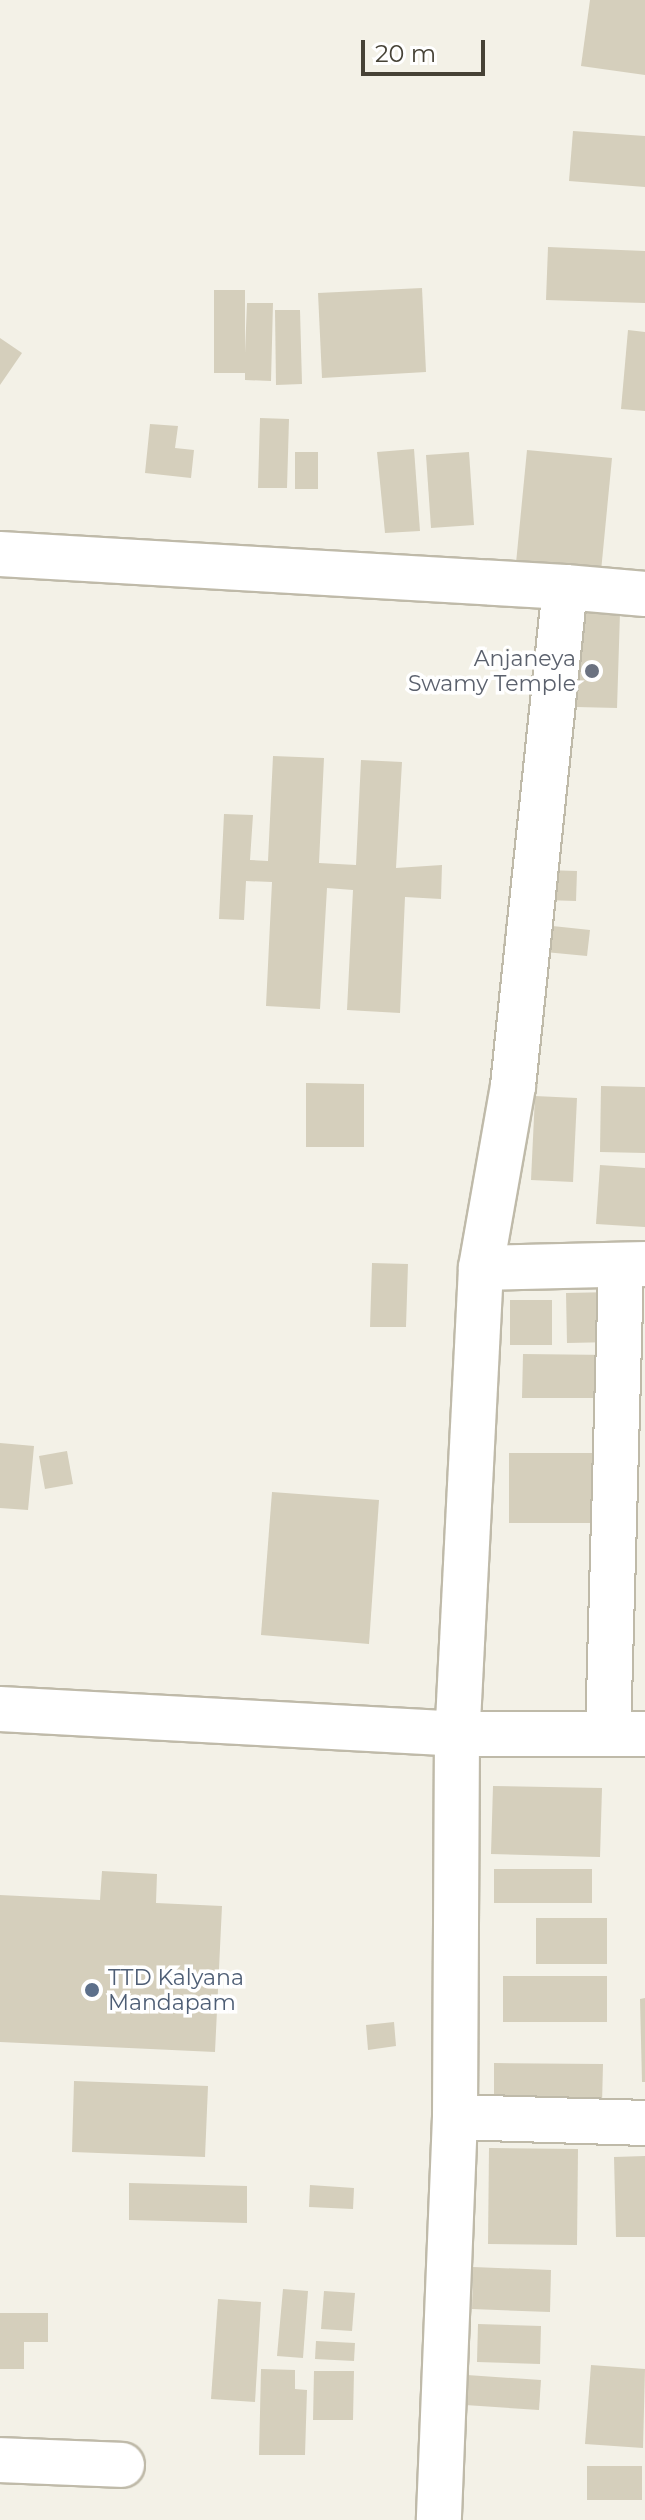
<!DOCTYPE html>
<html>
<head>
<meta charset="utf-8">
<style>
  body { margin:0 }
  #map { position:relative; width:645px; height:2520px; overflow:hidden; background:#f3f1e7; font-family:Montserrat,sans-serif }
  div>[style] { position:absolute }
  .building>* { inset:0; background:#d5cfbc }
  .roads { filter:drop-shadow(2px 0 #bfbaa9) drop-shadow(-2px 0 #bfbaa9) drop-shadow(0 2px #bfbaa9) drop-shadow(0 -2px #bfbaa9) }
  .minor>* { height:44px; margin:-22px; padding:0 22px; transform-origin:22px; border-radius:22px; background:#fff }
  .dots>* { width:22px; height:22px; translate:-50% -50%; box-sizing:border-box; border:4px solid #fff; border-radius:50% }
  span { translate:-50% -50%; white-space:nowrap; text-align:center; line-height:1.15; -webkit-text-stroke:7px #fff; paint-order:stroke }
  .worship-label { font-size:22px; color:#5b616d }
  .right { translate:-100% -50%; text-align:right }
  .service-label { font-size:22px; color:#4e5e75 }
  .left { translate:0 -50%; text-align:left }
  .scale { position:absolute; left:361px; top:40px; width:124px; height:36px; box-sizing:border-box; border:4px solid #464236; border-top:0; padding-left:10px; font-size:24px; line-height:28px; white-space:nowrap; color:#464236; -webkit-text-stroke:6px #fff; paint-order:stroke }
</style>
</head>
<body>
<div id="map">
  <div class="building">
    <i style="clip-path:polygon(590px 0,645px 0,645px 75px,581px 66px)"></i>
    <i style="clip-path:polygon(573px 131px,645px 136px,645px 187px,569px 181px)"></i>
    <i style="clip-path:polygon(548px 247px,645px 251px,645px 303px,546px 300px)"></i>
    <i style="clip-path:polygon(422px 288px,426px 372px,322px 378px,318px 293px)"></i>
    <i style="clip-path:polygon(214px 290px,245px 290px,245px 353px,247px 303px,273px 303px,271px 381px,245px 380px,245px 373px,214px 373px)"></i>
    <i style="clip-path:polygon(275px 310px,300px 310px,302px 384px,276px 385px)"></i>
    <i style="clip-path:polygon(628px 330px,645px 332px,645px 411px,621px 409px)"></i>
    <i style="clip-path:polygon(0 338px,22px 353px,0 385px)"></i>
    <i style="clip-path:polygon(260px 418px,289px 419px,287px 488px,258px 488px)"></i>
    <i style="clip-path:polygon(150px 424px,178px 426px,175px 448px,194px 450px,191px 478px,145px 473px)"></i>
    <i style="clip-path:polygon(414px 449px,420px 531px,385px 533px,377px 452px)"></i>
    <i style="clip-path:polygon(527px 450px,612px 458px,598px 602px,513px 594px)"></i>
    <i style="clip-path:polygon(295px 452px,318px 452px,318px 489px,295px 489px)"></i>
    <i style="clip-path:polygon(469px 452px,474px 525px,431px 528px,426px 455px)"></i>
    <i style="clip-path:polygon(540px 609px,620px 612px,617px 708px,537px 706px)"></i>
    <i style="clip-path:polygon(273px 756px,324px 758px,319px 863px,356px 865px,361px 760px,402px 762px,396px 868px,442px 865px,441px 899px,405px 897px,400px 1013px,347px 1010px,353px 890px,327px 888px,320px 1009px,266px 1006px,272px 882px,246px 881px,244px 920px,219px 919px,224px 814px,253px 815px,250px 860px,268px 861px)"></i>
    <i style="clip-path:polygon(514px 869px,577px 871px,576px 901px,514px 899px)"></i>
    <i style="clip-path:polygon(506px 921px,590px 930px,587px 956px,503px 948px)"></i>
    <i style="clip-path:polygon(306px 1083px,364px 1084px,364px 1147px,306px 1147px)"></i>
    <i style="clip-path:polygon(601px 1086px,645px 1087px,645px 1153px,600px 1152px)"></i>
    <i style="clip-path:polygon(535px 1096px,577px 1098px,573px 1182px,531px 1180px)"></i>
    <i style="clip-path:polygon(600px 1165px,645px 1168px,645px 1227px,596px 1224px)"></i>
    <i style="clip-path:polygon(372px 1263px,408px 1264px,406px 1327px,370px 1327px)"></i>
    <i style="clip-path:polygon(612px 1292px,614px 1342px,567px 1343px,566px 1293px)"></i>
    <i style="clip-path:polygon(510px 1300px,552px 1300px,552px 1345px,510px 1345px)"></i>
    <i style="clip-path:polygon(523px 1354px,610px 1355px,610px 1398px,522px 1398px)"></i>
    <i style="clip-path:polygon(0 1443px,34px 1446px,28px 1510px,0 1508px)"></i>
    <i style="clip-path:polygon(67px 1451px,73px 1484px,45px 1489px,39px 1456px)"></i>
    <i style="clip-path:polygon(509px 1453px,606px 1453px,606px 1523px,509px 1523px)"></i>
    <i style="clip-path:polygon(272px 1492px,379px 1500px,369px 1644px,261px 1635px)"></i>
    <i style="clip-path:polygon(493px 1786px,602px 1788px,600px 1857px,491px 1854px)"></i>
    <i style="clip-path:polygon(494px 1869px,592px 1869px,592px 1903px,494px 1903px)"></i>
    <i style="clip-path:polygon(102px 1871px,157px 1874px,156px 1903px,222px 1906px,215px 2052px,0 2042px,0 1895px,100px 1900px)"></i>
    <i style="clip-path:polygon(536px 1918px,607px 1918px,607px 1964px,536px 1964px)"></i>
    <i style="clip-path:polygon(503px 1976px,607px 1976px,607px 2022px,503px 2022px)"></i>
    <i style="clip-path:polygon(645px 1998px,645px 2082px,642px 2082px,640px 1999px)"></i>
    <i style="clip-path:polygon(394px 2022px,396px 2046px,368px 2050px,366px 2025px)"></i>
    <i style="clip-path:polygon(494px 2063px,603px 2064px,602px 2104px,494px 2103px)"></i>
    <i style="clip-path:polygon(74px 2081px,208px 2086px,205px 2157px,72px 2152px)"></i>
    <i style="clip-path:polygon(489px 2148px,578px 2149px,577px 2245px,488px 2244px)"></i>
    <i style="clip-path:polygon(645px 2156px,645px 2237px,616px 2237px,614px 2157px)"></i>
    <i style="clip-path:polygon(129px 2183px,247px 2186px,247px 2223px,129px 2220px)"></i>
    <i style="clip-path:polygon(310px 2185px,354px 2188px,353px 2209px,309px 2207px)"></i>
    <i style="clip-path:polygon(473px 2267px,551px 2270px,550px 2312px,472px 2309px)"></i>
    <i style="clip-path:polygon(283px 2289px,308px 2291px,303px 2358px,277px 2356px)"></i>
    <i style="clip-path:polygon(324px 2291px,355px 2293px,352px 2331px,321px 2329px)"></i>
    <i style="clip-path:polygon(218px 2299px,261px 2302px,255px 2402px,211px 2399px)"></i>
    <i style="clip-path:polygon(0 2313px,48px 2313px,48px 2342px,24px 2342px,24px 2369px,0 2369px)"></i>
    <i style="clip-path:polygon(478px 2324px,541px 2326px,540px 2364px,477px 2362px)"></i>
    <i style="clip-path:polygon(316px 2341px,355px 2343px,354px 2361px,315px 2359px)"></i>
    <i style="clip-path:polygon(591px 2365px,645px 2369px,643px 2448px,585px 2444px)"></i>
    <i style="clip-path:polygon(261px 2369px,295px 2370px,295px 2389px,307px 2390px,305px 2455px,259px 2455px)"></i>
    <i style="clip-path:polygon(314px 2371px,354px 2371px,353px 2420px,313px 2420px)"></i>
    <i style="clip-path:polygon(467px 2375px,541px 2380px,539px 2410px,465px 2405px)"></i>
    <i style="clip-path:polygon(587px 2466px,642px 2466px,642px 2500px,587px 2500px)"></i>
  </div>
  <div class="roads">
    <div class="minor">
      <i style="left:0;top:554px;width:566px;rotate:3.34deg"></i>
      <i style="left:645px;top:594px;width:80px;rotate:-175deg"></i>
      <i style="left:565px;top:587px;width:502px;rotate:95.95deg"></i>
      <i style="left:513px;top:1086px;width:185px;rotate:100deg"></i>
      <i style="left:481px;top:1268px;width:467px;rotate:92.9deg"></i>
      <i style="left:457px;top:1734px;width:188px"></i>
      <i style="left:481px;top:1268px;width:164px;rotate:-1.4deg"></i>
      <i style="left:0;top:1709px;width:458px;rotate:3.1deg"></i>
      <i style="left:457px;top:1734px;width:383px;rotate:90.3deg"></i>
      <i style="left:455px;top:2117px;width:403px;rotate:92.3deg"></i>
      <i style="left:608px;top:1734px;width:469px;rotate:-88.4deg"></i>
      <i style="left:455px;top:2117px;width:190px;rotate:1.8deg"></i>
      <i style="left:0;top:2460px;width:122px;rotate:2.3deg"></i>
    </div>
  </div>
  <div class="dots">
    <i style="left:592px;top:671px;background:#6b7280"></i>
    <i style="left:92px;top:1990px;background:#5c6f8a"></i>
  </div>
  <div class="worship-label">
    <span class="right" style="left:576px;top:671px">Anjaneya<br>Swamy Temple</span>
  </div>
  <div class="service-label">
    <span class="left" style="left:108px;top:1990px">TTD Kalyana<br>Mandapam</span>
  </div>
  <div class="scale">20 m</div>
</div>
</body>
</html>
